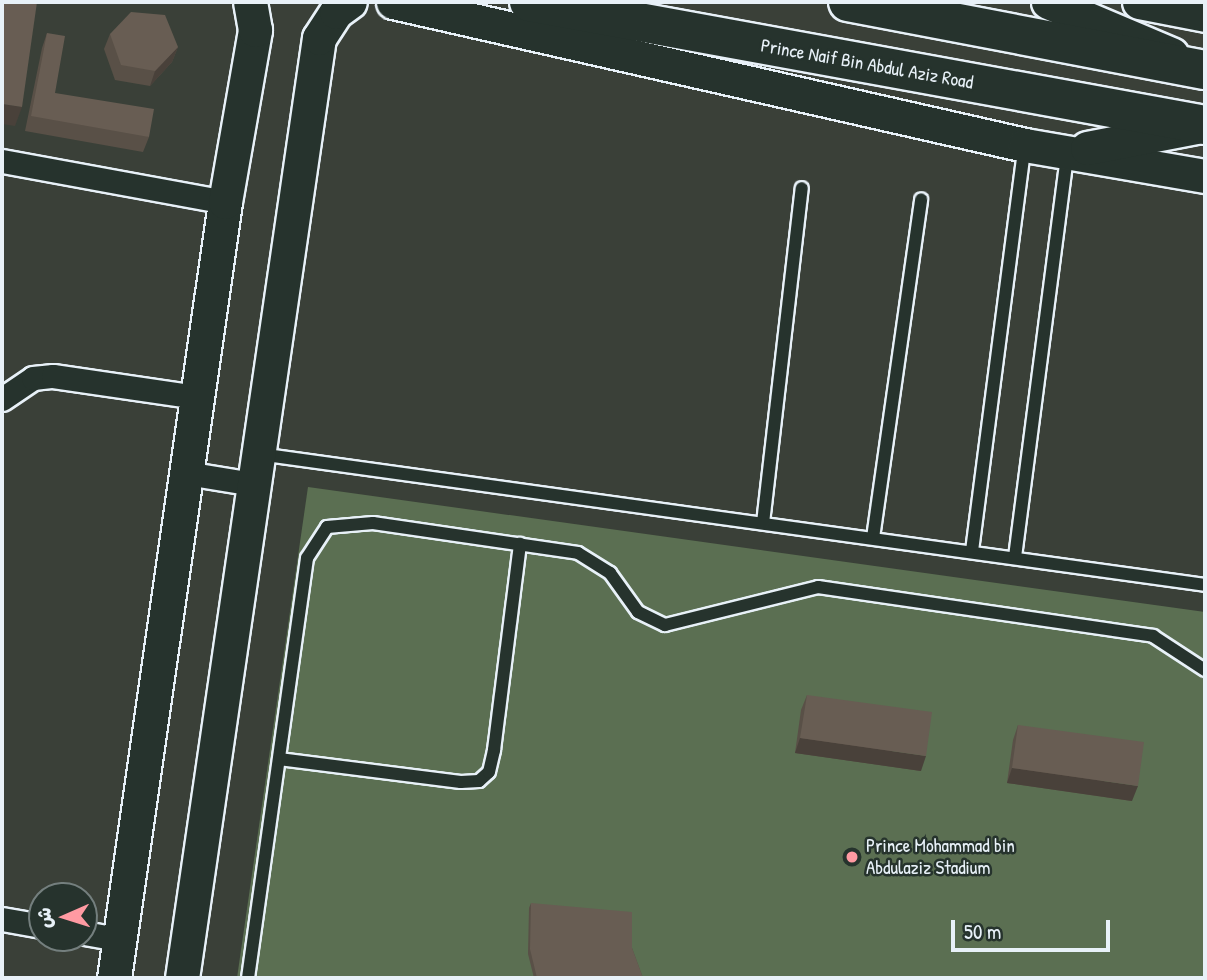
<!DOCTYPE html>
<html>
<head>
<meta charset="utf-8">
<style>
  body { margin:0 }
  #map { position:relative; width:1207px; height:980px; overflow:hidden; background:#3a4038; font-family:"Patrick Hand","Playpen Sans Arabic",sans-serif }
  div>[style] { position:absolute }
  .green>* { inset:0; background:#5b6f52 }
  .roads { filter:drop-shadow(2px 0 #e8f1f8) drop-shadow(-2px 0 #e8f1f8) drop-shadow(0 2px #e8f1f8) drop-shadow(0 -2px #e8f1f8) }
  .lane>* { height:12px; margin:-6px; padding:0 6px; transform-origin:6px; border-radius:6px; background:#26332d }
  .street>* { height:23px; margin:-11.5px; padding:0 11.5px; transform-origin:11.5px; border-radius:11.5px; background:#26332d }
  .secondary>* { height:33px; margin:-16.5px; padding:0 16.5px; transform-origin:16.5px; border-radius:16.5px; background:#26332d }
  .highway>* { height:38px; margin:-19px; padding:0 19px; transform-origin:19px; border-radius:19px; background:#26332d }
  .wall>* { inset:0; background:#595047 }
  .shaded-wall>* { inset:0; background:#49413a }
  .building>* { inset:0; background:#685d53 }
  .dots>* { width:19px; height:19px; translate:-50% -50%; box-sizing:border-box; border:4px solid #26332d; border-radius:50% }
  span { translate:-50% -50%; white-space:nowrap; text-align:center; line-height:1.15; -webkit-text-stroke:5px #26332d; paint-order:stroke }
  .street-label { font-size:19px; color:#e8f1f8 }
  .poi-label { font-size:19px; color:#e8f1f8 }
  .left { translate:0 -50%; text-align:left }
  .frame { position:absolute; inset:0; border:4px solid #e8f1f8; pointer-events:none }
  .north { position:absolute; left:28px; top:882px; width:70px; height:70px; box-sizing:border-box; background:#26332d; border:2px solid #747f7e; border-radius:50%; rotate:267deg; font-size:19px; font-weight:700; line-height:28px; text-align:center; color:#e8f1f8 }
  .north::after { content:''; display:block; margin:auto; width:24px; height:32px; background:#ff9aa2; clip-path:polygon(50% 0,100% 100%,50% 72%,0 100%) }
  .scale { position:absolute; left:951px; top:920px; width:159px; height:32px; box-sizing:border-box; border:4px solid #e8f1f8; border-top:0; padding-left:9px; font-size:21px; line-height:24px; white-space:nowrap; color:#e8f1f8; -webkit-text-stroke:5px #26332d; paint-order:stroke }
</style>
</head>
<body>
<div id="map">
  <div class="green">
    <i style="clip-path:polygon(308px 487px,1205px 612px,1205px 978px,237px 978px)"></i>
  </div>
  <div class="roads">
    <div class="lane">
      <i style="left:259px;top:454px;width:955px;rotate:7.88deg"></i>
      <i style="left:763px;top:523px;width:337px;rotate:-83.4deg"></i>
      <i style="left:873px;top:538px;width:342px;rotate:-81.9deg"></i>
      <i style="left:972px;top:551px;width:409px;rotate:-82.6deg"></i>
      <i style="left:1015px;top:557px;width:406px;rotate:-82.6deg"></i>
      <i style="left:279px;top:759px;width:183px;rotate:7.2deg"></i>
      <i style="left:461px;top:782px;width:18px;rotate:-3deg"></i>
      <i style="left:479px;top:781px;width:13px;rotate:-42deg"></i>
      <i style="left:489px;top:772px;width:23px;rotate:-77deg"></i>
      <i style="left:494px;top:750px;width:208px;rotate:-82.8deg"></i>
      <i style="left:248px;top:978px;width:424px;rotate:-82deg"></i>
      <i style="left:307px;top:558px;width:37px;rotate:-57deg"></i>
      <i style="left:327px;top:527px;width:46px;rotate:-5deg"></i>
      <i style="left:373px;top:523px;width:207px;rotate:8.3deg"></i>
      <i style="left:578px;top:553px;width:38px;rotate:32deg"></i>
      <i style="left:610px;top:573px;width:48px;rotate:54.3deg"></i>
      <i style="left:638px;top:612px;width:30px;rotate:26deg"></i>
      <i style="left:665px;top:625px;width:158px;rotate:-13.9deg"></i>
      <i style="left:818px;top:587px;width:339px;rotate:8.3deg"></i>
      <i style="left:1153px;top:636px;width:62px;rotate:33.2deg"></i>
    </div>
    <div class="street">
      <i style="left:2px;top:161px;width:227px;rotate:10.4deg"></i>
      <i style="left:2px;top:399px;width:37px;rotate:-34deg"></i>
      <i style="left:33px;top:378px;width:20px;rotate:-6deg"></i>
      <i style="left:53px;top:376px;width:146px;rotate:8.3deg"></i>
      <i style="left:186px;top:473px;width:68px;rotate:9.3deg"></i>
      <i style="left:2px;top:919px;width:41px;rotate:9.9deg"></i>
      <i style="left:84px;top:933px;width:36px;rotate:10deg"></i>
    </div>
    <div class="secondary">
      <i style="left:393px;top:2px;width:648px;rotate:12.75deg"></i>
      <i style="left:1025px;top:145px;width:183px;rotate:9.8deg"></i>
      <i style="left:1048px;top:2px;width:134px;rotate:22.9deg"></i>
      <i style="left:1139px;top:2px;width:67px;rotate:11.1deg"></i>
      <i style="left:1087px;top:148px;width:111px;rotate:-10.9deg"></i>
      <i style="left:114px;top:978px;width:784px;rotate:-81.86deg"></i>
      <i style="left:225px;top:202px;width:175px;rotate:-80.1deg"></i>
      <i style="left:255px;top:30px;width:28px;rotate:-100deg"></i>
      <i style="left:182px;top:978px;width:950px;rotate:-81.71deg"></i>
      <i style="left:319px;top:38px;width:31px;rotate:-57deg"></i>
      <i style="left:336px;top:12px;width:17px;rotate:-36deg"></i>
    </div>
    <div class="highway">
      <i style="left:529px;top:2px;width:687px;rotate:10.31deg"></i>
      <i style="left:848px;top:2px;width:363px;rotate:10.8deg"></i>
    </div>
  </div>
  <div class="wall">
    <i style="clip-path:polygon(47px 33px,55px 93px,149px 137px,143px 152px,25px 131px,42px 48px)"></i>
    <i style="clip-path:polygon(110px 34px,178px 47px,172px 62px,150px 86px,115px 80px,104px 49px)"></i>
    <i style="clip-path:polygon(807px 695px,921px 771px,795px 753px,801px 710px)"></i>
    <i style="clip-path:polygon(1018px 725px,1132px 801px,1007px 783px,1013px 740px)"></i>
    <i style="clip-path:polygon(531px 903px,632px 948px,643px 978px,534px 978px,528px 954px,529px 908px)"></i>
  </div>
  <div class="shaded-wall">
    <i style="clip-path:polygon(178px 47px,172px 62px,150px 86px,155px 71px)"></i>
    <i style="clip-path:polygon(2px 104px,22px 107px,15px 126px,2px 124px)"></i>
    <i style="clip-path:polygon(800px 738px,926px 756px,921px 771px,795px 753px)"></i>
    <i style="clip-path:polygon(1012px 768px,1138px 786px,1132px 801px,1007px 783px)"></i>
  </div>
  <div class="building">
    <i style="clip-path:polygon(4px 2px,37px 2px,22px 107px,2px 104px,2px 19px)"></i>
    <i style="clip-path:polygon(131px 12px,165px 15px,178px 47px,155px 71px,121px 65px,110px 34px)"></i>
    <i style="clip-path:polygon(47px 33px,65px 36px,55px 93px,154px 109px,149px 137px,31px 116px)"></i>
    <i style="clip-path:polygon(807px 695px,932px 712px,926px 756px,800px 738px)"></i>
    <i style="clip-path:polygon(1018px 725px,1144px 742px,1138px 786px,1012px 768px)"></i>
    <i style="clip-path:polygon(531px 903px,632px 912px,632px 948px,643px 978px,537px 978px,530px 949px)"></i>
  </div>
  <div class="dots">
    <i style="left:852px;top:857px;background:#ff9aa2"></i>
  </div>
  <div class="street-label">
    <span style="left:867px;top:64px;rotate:10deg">Prince Naif Bin Abdul Aziz Road</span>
  </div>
  <div class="poi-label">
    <span class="left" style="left:866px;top:857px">Prince Mohammad bin<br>Abdulaziz Stadium</span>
  </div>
  <div class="frame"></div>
  <div class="north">ش</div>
  <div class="scale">50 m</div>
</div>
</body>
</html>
